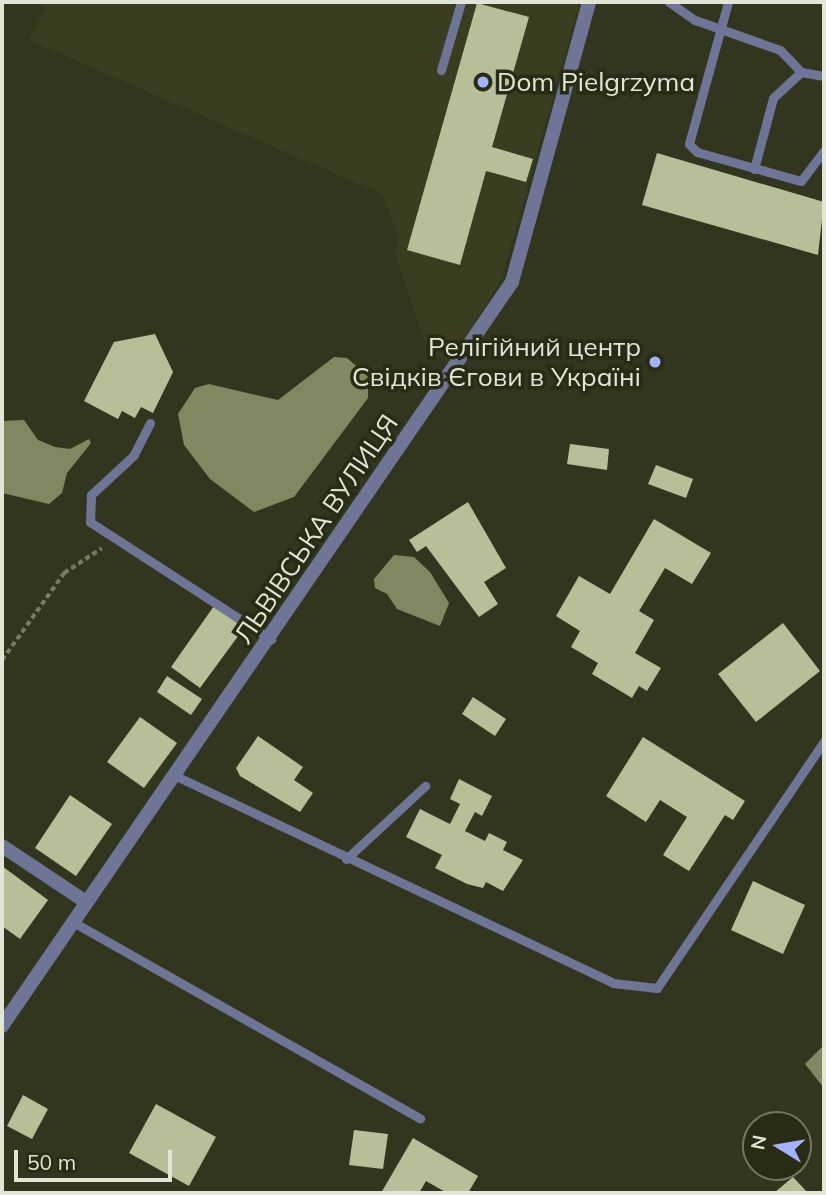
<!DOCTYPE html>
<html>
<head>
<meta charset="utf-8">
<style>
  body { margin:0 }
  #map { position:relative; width:826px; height:1195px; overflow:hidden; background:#33361f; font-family:Mulish,sans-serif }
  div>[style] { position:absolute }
  .built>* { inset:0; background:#3a3d1f }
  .water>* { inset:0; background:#828762 }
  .building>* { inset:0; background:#b8be97 }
  .path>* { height:3.5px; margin-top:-1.75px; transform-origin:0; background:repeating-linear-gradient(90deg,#787a67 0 5px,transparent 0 8.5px) }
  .service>* { height:9px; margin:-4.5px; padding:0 4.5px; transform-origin:4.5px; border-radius:4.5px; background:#6e7596 }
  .minor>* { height:14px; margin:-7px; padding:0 7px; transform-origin:7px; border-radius:7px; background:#6e7596 }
  .dots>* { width:19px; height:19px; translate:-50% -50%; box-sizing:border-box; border:4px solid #292c15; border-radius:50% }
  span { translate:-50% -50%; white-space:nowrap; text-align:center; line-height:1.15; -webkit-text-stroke:7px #292c15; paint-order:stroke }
  .poi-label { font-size:26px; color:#e3e5d7 }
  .left { translate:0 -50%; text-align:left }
  .right { translate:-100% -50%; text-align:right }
  .street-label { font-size:26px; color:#e3e5d7 }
  .frame { position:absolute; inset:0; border:4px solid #e3e5d7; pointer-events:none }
  .north { position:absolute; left:742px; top:1111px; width:70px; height:70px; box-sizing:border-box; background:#292c15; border:2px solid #737663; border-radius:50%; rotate:281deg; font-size:19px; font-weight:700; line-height:28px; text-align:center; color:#e3e5d7 }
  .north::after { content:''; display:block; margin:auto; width:24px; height:32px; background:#a3b2fd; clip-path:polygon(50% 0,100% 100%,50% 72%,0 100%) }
  .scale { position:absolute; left:14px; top:1150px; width:158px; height:32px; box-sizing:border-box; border:4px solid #e3e5d7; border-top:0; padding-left:9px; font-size:21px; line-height:24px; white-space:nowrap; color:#e3e5d7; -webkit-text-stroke:5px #292c15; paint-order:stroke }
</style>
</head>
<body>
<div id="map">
  <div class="built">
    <i style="clip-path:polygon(39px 2px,580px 2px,501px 280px,449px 363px,427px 347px,395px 255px,399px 236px,382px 194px,29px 40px,46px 8px)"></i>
  </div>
  <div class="water">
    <i style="clip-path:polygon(334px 357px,347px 358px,368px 376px,368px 398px,294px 497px,254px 512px,210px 479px,184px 445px,178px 414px,195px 388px,209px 384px,278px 400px)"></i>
    <i style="clip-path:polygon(24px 420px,38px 440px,55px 447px,70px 449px,89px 439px,91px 443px,67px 473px,62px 493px,49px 504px,2px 493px,2px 421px)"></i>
    <i style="clip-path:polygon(394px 555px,414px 557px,430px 572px,449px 603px,440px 626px,397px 609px,387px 594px,375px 588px,374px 579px)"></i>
    <i style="clip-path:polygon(824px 1045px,824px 1088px,805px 1064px)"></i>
  </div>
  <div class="building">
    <i style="clip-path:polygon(477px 3px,529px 17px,492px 147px,533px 159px,526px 182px,486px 171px,460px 265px,407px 250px)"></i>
    <i style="clip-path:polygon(657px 153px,824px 202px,818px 255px,642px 205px)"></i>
    <i style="clip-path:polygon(155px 334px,173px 372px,153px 413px,141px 407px,135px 418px,122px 411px,118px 419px,84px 401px,114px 342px)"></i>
    <i style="clip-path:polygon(570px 444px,609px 449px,607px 470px,567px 464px)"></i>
    <i style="clip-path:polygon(656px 465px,693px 479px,686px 498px,648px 484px)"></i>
    <i style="clip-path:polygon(468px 502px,506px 568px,484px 582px,498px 604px,479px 617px,426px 546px,417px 552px,409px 540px)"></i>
    <i style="clip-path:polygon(654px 519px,711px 553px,692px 584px,665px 568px,639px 611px,654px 620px,635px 653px,661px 668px,647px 691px,639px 686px,632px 698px,592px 674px,598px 663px,571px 647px,580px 631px,556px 616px,579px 576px,610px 594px)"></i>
    <i style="clip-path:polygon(214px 606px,244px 628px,200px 688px,171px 667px)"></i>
    <i style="clip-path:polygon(783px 623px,820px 671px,756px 722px,718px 674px)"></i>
    <i style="clip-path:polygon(167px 676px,202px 699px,191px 715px,157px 692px)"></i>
    <i style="clip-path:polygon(473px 697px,506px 719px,495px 736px,462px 714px)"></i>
    <i style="clip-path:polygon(140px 717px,177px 743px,144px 788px,107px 762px)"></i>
    <i style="clip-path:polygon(258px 736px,303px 767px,294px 780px,313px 793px,300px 812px,240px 776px,236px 768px)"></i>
    <i style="clip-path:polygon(643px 737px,745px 801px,733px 820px,725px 815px,689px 871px,663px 855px,687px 817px,660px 800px,646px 822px,606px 796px)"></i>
    <i style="clip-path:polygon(459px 779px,492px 796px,482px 816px,475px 812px,465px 831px,485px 841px,489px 833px,507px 842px,503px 850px,523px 860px,503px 891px,486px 882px,483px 888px,467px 884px,435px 868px,442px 855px,406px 837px,420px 809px,450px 824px,460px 804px,450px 799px)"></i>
    <i style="clip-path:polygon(70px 795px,112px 824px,76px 876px,35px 848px)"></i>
    <i style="clip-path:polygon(2px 866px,48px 900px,20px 939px,2px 926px)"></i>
    <i style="clip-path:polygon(753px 881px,805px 905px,783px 954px,731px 930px)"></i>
    <i style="clip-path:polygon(23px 1095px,48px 1109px,32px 1139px,7px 1126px)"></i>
    <i style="clip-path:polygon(156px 1104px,216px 1137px,189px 1186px,129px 1153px)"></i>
    <i style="clip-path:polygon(354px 1130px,388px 1134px,383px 1169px,349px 1165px)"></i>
    <i style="clip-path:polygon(413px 1138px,478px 1176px,468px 1193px,447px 1193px,426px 1181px,419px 1193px,381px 1193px)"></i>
    <i style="clip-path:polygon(793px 1177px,808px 1193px,774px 1193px)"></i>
  </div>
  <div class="path">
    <i style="left:2px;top:660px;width:107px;rotate:-54.5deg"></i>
    <i style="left:64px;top:573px;width:45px;rotate:-33.3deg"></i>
  </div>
  <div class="service">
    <i style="left:669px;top:2px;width:32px;rotate:35deg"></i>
    <i style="left:695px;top:20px;width:90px;rotate:19.4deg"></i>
    <i style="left:780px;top:50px;width:30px;rotate:46deg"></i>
    <i style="left:801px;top:72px;width:23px;rotate:10deg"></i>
    <i style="left:728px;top:2px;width:147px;rotate:105.4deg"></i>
    <i style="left:689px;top:144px;width:11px;rotate:45deg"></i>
    <i style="left:697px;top:152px;width:108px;rotate:15.6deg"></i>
    <i style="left:801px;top:181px;width:38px;rotate:-53deg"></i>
    <i style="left:441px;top:70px;width:71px;rotate:-73.6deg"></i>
    <i style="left:754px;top:169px;width:73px;rotate:-75deg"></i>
    <i style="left:773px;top:98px;width:38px;rotate:-43deg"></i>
    <i style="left:150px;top:423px;width:36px;rotate:117deg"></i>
    <i style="left:134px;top:455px;width:59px;rotate:137.1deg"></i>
    <i style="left:91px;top:495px;width:27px;rotate:92deg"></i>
    <i style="left:90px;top:522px;width:216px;rotate:32.9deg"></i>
    <i style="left:178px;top:777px;width:481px;rotate:25.3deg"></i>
    <i style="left:613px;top:983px;width:44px;rotate:6.5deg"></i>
    <i style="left:657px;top:988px;width:298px;rotate:-55.9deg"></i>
    <i style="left:346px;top:859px;width:108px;rotate:-42.7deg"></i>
    <i style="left:73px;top:922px;width:399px;rotate:29.5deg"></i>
  </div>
  <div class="minor">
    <i style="left:2px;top:846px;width:101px;rotate:33.7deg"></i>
    <i style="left:2px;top:1026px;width:902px;rotate:-55.57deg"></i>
    <i style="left:512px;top:282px;width:290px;rotate:-74.6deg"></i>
  </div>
  <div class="dots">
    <i style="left:483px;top:82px;background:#a3b2fd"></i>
    <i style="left:655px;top:362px;background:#a3b2fd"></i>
  </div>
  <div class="poi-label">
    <span class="left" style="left:497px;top:82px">Dom Pielgrzyma</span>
    <span class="right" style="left:641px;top:362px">Релігійний центр<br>Свідків Єгови в Україні</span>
  </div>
  <div class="street-label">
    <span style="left:316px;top:529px;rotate:-56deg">ЛЬВІВСЬКА ВУЛИЦЯ</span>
  </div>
  <div class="frame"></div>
  <div class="north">N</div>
  <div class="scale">50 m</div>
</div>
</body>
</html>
